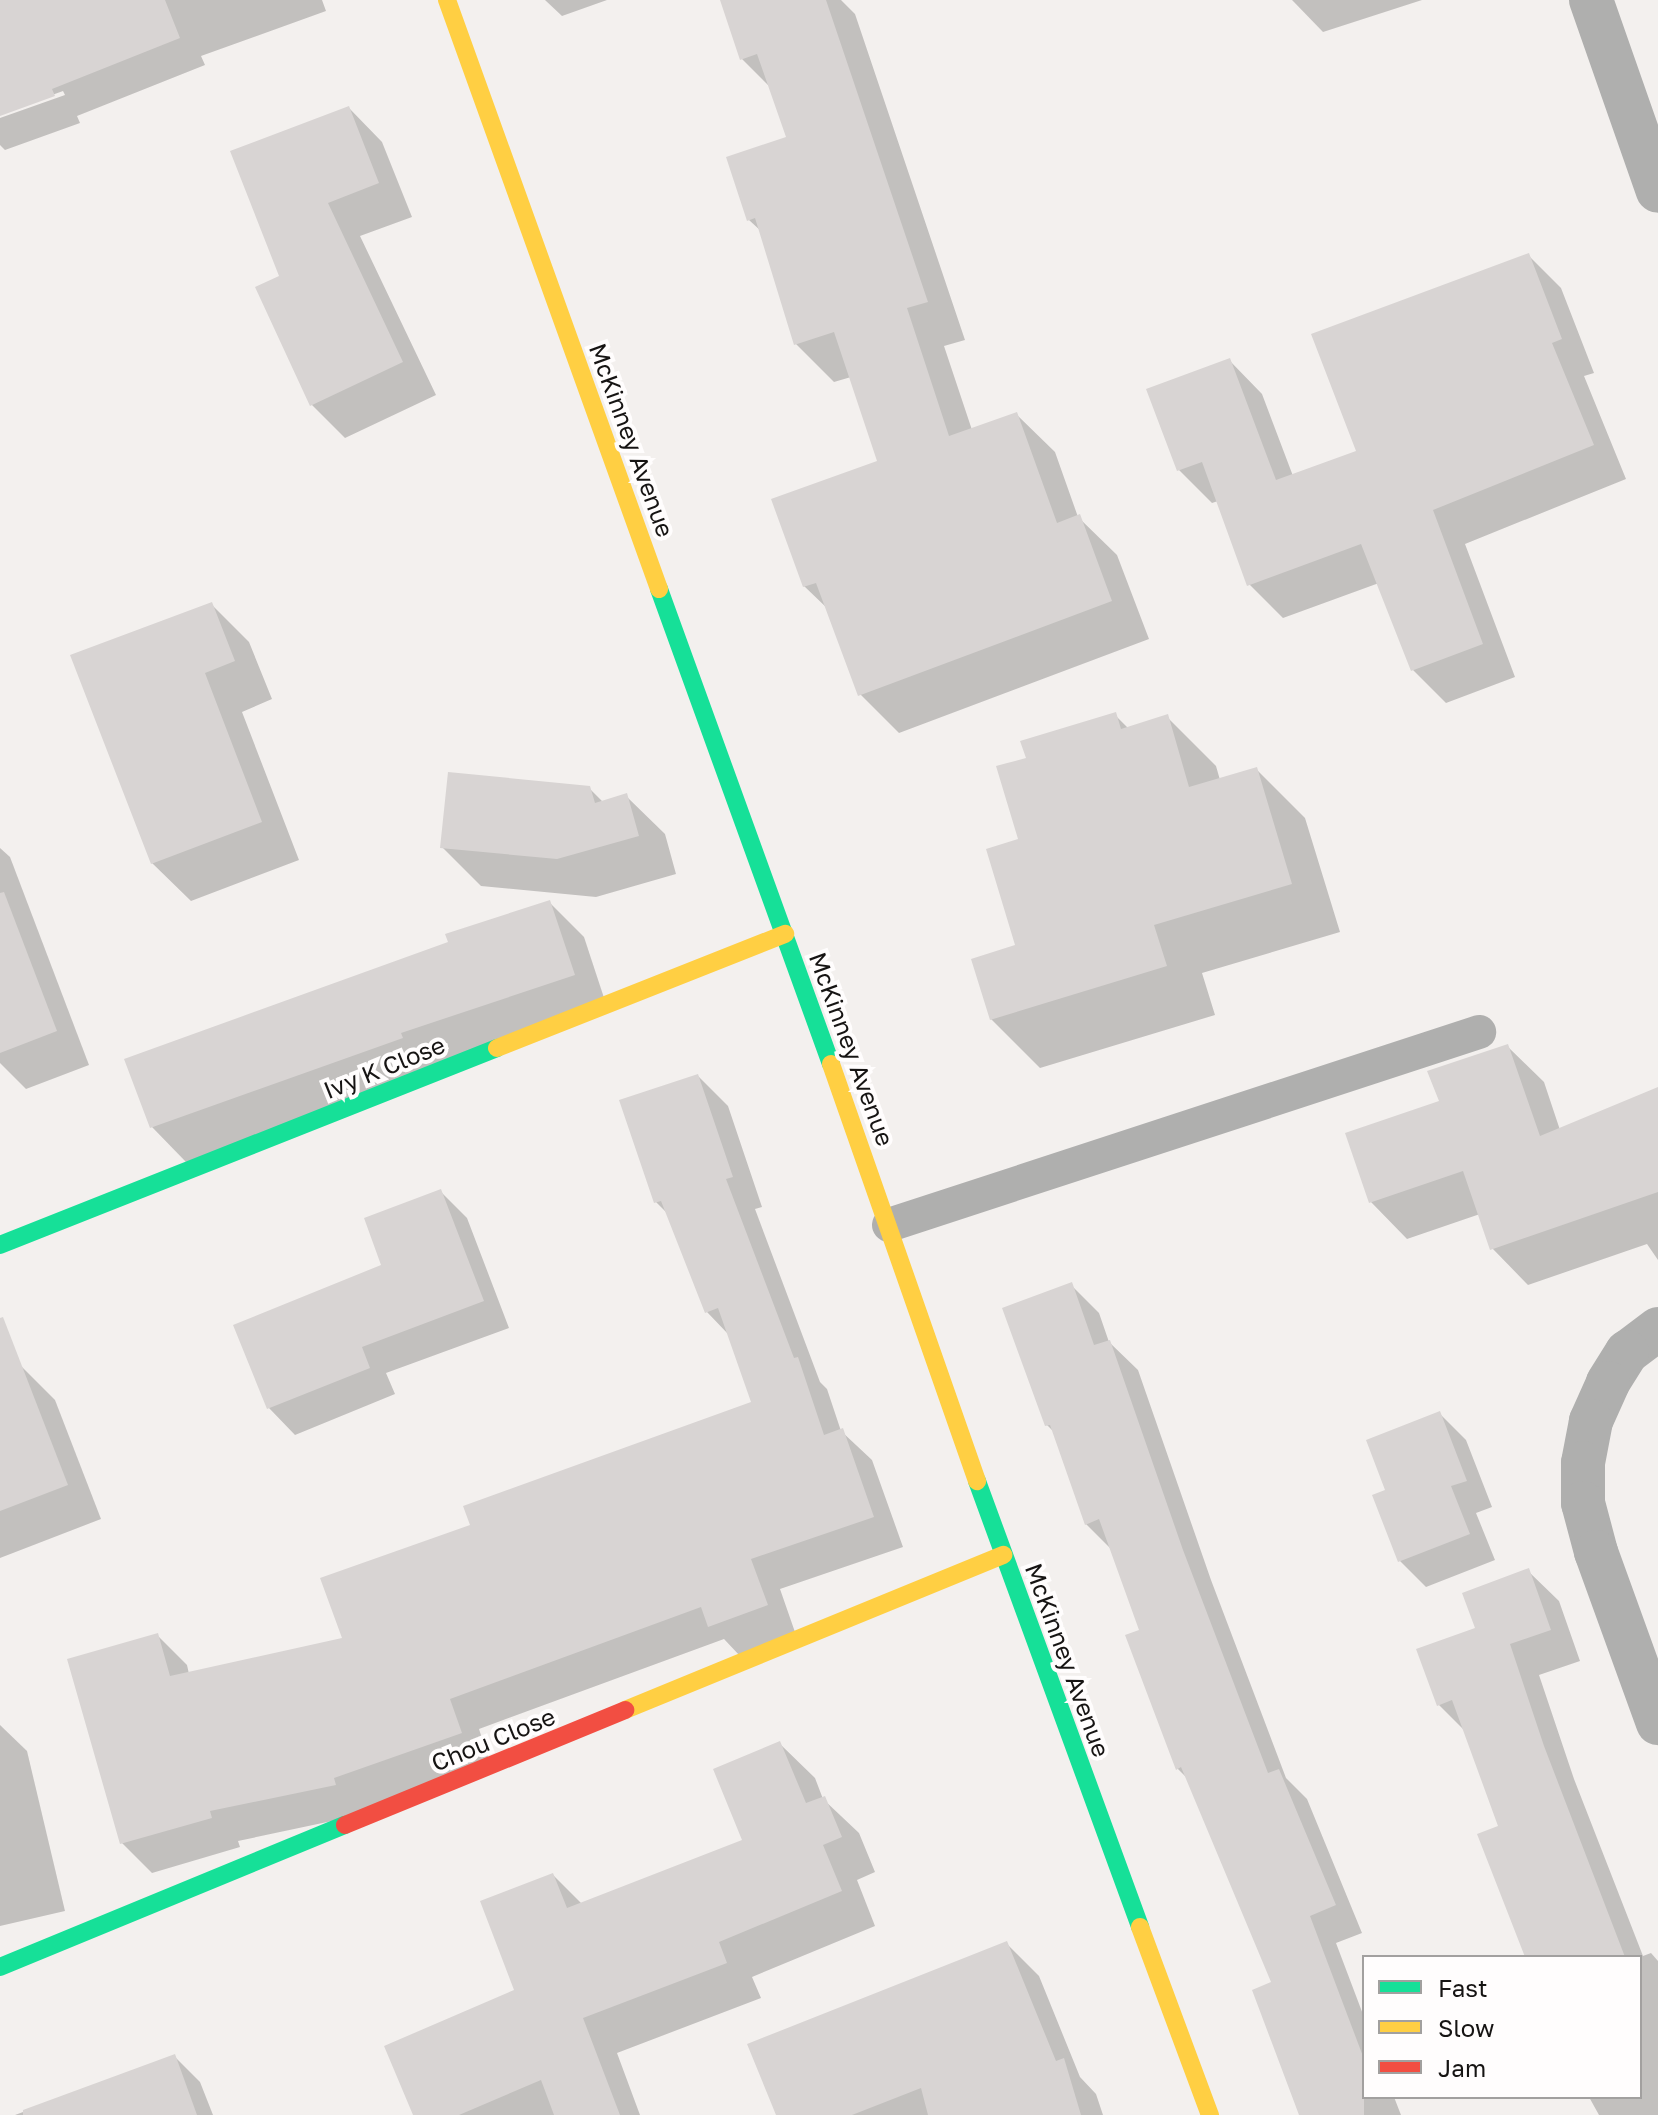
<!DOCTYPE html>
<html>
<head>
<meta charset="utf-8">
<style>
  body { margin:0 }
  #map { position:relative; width:1658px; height:2115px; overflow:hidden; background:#f3f0ee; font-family:"Golos Text",sans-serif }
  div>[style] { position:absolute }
  .shadow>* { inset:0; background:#0003 }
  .building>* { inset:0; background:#d8d4d3 }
  .lane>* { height:34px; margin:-17px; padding:0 17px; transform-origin:17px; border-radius:17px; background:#afafae }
  .street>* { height:44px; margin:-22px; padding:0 22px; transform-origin:22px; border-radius:22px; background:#afafae }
  .fast>* { height:18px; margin:-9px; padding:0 9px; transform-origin:9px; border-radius:9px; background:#16e098 }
  .slow>* { height:18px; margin:-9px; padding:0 9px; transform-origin:9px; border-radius:9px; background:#ffcf43 }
  .jam>* { height:18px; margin:-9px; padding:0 9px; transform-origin:9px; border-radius:9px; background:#f24e42 }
  span { translate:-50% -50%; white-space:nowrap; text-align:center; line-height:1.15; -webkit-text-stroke:8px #fffdfd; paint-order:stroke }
  .street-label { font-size:24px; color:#161413 }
  .legend { position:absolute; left:1362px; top:1955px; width:280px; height:144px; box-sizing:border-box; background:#fffdfd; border:2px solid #a2a09f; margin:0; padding:10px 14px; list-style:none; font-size:24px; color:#161413 }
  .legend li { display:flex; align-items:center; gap:16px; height:40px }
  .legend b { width:40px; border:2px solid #a2a09f }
</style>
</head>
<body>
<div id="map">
  <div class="shadow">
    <i style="clip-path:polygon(0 0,322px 0,326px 11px,201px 56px,205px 65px,77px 116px,80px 123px,5px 150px,0 145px,0 118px,65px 95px,63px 91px,0 114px)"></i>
    <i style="clip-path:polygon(545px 0,607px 0,562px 16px)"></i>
    <i style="clip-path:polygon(744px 0,841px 0,855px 14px,965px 340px,944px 346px,972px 430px,1016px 414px,1055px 452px,1078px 517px,1117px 555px,1149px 639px,899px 733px,860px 694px,829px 610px,804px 586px,879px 463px,851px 377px,834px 382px,796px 344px,762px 232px,749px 220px,788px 138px,771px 88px,742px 59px)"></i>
    <i style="clip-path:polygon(1292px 0,1422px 0,1323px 32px)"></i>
    <i style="clip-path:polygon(349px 108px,382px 142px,412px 217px,360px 236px,436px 395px,345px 438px,312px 405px,282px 277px)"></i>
    <i style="clip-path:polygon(1528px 255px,1561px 288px,1594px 373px,1584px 376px,1626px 479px,1465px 544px,1515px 677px,1446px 703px,1413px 670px,1379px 583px,1283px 618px,1249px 584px,1218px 501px,1212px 503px,1179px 470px,1229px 360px,1262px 394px,1293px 476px,1358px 452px)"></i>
    <i style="clip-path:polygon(211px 604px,249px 642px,272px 699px,242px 712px,299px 860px,191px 901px,152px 863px)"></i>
    <i style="clip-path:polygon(1115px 715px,1129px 729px,1167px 717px,1216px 766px,1220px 780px,1256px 769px,1305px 818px,1340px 932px,1202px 973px,1215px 1015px,1040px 1068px,991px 1019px,1018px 946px,1020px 840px,1028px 759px)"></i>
    <i style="clip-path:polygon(589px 788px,603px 802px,626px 796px,665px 834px,676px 874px,596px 897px,481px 886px,442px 847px)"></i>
    <i style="clip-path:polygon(0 848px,10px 857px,89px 1065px,26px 1089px,0 1063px)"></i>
    <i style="clip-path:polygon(549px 902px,584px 937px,608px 1010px,186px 1162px,152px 1127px,450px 943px)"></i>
    <i style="clip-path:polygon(1507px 1046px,1544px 1082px,1560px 1130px,1658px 1089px,1658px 1260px,1647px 1244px,1528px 1285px,1492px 1248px,1480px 1214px,1407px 1239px,1371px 1202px,1441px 1102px)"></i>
    <i style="clip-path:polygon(698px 1076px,728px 1106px,762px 1207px,755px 1209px,820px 1382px,827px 1389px,841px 1431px,872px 1460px,903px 1547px,780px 1589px,796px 1635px,740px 1656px,724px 1639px,479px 1729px,490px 1763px,365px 1814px,238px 1841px,240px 1847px,152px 1873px,122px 1843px,157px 1635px,187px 1665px,189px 1674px,345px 1640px,473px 1526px,754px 1404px,729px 1335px,707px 1312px,669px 1215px,656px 1202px)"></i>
    <i style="clip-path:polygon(441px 1192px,467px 1218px,509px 1328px,386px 1373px,395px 1394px,295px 1435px,269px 1408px,236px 1326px,384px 1266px)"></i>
    <i style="clip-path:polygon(1071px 1285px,1099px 1313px,1109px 1342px,1138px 1370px,1211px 1580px,1286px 1778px,1307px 1799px,1362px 1933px,1336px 1943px,1364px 2017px,1364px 2097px,1394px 2097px,1401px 2115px,1301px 2115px,1274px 1984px,1188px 1779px,1177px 1768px,1141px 1631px,1112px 1550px,1086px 1524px,1055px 1433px,1047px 1425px)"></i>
    <i style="clip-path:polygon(21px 1366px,55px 1400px,101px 1519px,0 1558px,0 1374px)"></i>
    <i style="clip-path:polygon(1440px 1414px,1466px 1440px,1492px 1507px,1476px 1513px,1495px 1560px,1426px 1587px,1400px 1561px,1388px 1491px)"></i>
    <i style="clip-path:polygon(1528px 1571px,1559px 1601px,1580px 1661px,1539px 1675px,1574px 1779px,1643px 1956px,1651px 1953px,1658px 1961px,1658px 2115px,1599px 2115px,1589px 2097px,1640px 2097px,1640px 1957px,1528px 1957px,1500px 1827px,1466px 1732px,1439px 1705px,1477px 1630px)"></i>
    <i style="clip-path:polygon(0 1725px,27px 1751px,65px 1911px,0 1926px)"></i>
    <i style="clip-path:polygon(780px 1744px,815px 1778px,823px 1799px,859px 1833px,875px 1872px,857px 1880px,875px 1926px,752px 1977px,761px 1998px,617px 2053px,640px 2115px,415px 2115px,517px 1992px,553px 1875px,582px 1904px,745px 1841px)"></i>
    <i style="clip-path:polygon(1006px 1943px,1039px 1976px,1080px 2077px,1096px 2094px,1103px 2115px,778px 2115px)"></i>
    <i style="clip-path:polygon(174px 2056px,200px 2082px,213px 2115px,15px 2115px)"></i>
  </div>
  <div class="building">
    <i style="clip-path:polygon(0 0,165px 0,180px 38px,52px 89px,55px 96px,0 116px)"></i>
    <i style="clip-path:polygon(720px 0,826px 0,928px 302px,907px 308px,949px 436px,1017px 412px,1057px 523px,1080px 514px,1112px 601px,858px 696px,816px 583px,803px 587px,771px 499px,877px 461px,834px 332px,794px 345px,755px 218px,747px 221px,726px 157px,786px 137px,757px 54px,740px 60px)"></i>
    <i style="clip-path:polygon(349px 106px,379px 183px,328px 203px,403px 362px,310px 406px,255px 287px,279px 276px,230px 151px)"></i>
    <i style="clip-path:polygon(1529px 253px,1562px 339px,1552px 343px,1594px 445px,1433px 510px,1483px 644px,1411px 671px,1361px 544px,1247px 586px,1202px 462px,1177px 471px,1146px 389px,1230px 358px,1276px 480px,1356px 451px,1311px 334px)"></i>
    <i style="clip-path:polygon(212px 602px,235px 661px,205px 673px,262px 822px,151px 864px,70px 655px)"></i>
    <i style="clip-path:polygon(1116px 712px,1121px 729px,1168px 714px,1189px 787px,1257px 767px,1292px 884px,1154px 925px,1167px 966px,990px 1020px,971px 959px,1015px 945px,986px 849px,1018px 839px,996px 766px,1026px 758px,1020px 741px)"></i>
    <i style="clip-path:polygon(448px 772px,590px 786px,595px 803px,627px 793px,639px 836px,557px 859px,440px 848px)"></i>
    <i style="clip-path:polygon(4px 892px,57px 1031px,0 1053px,0 893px)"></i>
    <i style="clip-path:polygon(550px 900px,575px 975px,401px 1033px,403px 1038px,150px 1128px,124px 1059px,448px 942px,445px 934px)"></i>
    <i style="clip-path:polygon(1508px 1044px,1540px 1136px,1658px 1087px,1658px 1192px,1490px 1250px,1463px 1171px,1369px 1203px,1345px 1133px,1439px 1101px,1427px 1071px)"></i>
    <i style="clip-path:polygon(698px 1074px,733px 1177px,726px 1179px,794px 1358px,798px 1357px,824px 1435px,843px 1428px,874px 1517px,751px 1559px,768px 1605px,708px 1627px,701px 1607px,450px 1699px,462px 1733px,334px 1778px,336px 1785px,210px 1811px,212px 1818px,120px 1844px,67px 1659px,158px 1633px,170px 1676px,342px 1638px,320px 1578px,470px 1525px,463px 1506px,751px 1402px,718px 1308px,705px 1313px,661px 1201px,654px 1203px,619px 1100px)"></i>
    <i style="clip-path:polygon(441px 1189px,484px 1301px,362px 1347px,370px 1368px,267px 1409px,233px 1325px,381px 1265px,364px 1218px)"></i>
    <i style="clip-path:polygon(1072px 1282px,1094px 1345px,1110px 1340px,1183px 1550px,1268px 1773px,1279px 1769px,1336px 1905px,1310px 1916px,1364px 2059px,1364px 2115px,1299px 2115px,1252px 1990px,1271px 1982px,1181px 1767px,1176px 1770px,1125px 1635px,1139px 1630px,1099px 1519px,1085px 1525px,1050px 1425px,1045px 1426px,1002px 1308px)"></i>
    <i style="clip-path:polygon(3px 1317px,68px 1485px,0 1511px,0 1318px)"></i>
    <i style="clip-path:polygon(1440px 1411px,1467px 1481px,1451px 1486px,1470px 1534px,1398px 1562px,1372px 1495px,1385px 1490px,1366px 1440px)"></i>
    <i style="clip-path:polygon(1529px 1568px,1551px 1630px,1510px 1644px,1544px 1746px,1625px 1957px,1525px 1957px,1477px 1834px,1498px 1826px,1452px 1700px,1437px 1706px,1416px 1649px,1475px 1628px,1462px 1593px)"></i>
    <i style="clip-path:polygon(780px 1741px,806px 1803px,825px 1796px,842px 1837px,823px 1845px,842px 1891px,719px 1942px,727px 1963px,583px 2018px,620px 2115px,554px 2115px,541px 2080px,459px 2115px,413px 2115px,384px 2046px,514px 1990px,480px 1901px,553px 1873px,567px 1908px,742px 1840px,713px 1769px)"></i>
    <i style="clip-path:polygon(1007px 1941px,1056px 2061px,1064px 2058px,1081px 2115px,928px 2115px,921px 2088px,852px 2115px,776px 2115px,747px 2044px)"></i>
    <i style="clip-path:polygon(175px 2054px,197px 2115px,23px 2115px,23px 2110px)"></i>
  </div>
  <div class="lane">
    <i style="left:889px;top:1225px;width:621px;rotate:-18.11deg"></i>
  </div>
  <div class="street">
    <i style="left:1591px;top:0;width:202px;rotate:70.7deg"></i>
    <i style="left:1658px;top:1329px;width:39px;rotate:143deg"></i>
    <i style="left:1627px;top:1352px;width:36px;rotate:122deg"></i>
    <i style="left:1608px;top:1383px;width:42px;rotate:114.1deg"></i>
    <i style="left:1591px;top:1421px;width:43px;rotate:100.8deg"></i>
    <i style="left:1583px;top:1463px;width:40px;rotate:90deg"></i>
    <i style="left:1583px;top:1503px;width:51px;rotate:75.1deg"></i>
    <i style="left:1596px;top:1552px;width:182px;rotate:70.1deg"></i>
  </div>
  <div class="fast">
    <i style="left:659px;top:589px;width:505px;rotate:70.09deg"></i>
    <i style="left:0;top:1245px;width:535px;rotate:-21.62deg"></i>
    <i style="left:977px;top:1481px;width:475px;rotate:69.9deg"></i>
    <i style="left:0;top:1967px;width:373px;rotate:-22.4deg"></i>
  </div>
  <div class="slow">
    <i style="left:447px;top:0;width:626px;rotate:70.2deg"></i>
    <i style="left:497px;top:1048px;width:310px;rotate:-21.6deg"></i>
    <i style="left:831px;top:1064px;width:442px;rotate:70.7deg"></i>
    <i style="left:625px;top:1710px;width:409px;rotate:-22.3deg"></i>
    <i style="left:1140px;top:1927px;width:201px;rotate:69.6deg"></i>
  </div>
  <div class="jam">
    <i style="left:345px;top:1825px;width:303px;rotate:-22.3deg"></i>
  </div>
  <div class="street-label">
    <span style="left:632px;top:440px;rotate:70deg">McKinney Avenue</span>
    <span style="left:852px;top:1049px;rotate:70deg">McKinney Avenue</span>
    <span style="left:384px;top:1067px;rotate:-22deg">Ivy K Close</span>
    <span style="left:1068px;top:1660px;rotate:70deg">McKinney Avenue</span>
    <span style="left:493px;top:1739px;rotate:-22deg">Chou Close</span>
  </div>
  <ul class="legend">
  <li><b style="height:10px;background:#16e098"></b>Fast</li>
  <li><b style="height:10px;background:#ffcf43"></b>Slow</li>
  <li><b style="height:10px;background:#f24e42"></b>Jam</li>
  </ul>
</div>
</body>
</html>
